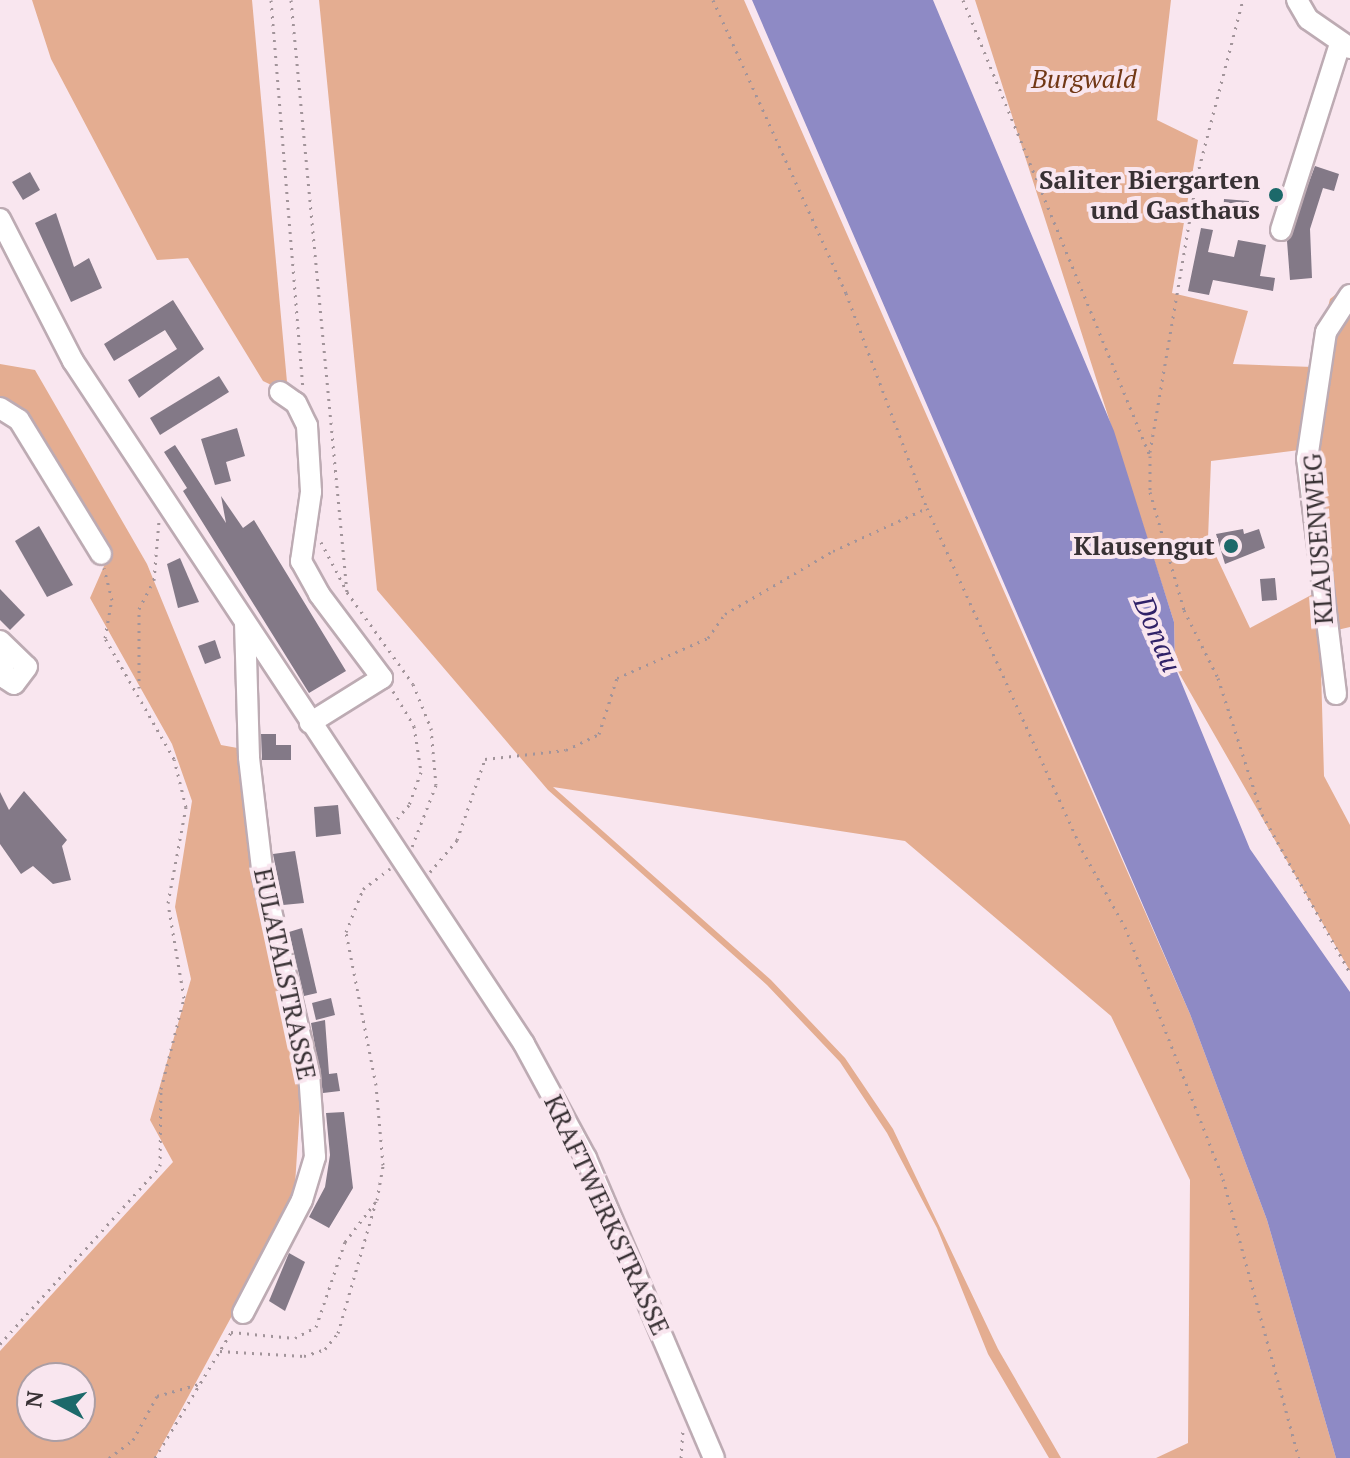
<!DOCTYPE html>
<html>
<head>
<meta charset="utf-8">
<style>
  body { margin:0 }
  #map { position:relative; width:1350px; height:1458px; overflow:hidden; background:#f9e6ef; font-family:"PT Serif",serif }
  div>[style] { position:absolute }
  .green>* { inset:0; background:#e4ad91 }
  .water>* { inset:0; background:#8e8ac5 }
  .building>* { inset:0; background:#837987 }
  .path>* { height:3px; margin-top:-1.5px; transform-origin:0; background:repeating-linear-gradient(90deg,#a2949a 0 2px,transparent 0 8px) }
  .roads { filter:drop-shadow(2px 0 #bdabb3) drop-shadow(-2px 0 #bdabb3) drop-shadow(0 2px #bdabb3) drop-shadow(0 -2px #bdabb3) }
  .minor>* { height:20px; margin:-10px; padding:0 10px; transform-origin:10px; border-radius:10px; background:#fff }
  .dots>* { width:22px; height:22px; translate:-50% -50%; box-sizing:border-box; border:4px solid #f9e6ef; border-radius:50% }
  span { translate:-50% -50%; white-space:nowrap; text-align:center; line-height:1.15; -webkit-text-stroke:8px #f9e6ef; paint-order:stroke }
  .park-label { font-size:26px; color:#713715; font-style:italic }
  .poi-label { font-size:26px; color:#383134; font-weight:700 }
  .right { translate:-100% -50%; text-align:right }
  .street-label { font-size:26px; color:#383134 }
  .water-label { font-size:28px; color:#302268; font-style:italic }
  .north { position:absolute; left:16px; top:1362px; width:80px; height:80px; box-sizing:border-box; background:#f9e6ef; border:2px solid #ac9ea4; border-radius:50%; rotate:277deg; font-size:22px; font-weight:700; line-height:32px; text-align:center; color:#383134 }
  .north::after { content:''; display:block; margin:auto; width:28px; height:36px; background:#1c696a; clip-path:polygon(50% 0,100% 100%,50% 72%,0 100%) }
</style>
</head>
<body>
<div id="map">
  <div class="green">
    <i style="clip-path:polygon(32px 0,252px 0,288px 393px,263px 381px,188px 258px,157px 260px,51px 59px)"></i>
    <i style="clip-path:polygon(319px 0,744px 0,1190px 1014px,1267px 1220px,1336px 1458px,1156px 1458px,1188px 1443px,1190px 1180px,1111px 1016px,905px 841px,553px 787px,771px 980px,845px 1058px,893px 1129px,998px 1349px,1061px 1458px,1049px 1458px,988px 1354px,937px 1228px,887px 1133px,840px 1062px,767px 985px,548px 790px,377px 590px)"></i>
    <i style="clip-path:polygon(evenodd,975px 0,1171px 0,1157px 120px,1198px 140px,1172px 293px,1248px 311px,1233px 364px,1313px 367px,1330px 299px,1350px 283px,1350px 627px,1320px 634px,1324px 776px,1350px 825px,1350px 971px,1175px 666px,1174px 622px,975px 0,1315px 448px,1326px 587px,1250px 628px,1208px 539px,1211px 461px,1315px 448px)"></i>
    <i style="clip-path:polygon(evenodd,0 364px,35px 370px,147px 564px,221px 745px,243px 749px,302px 1075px,294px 1201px,155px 1458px,0 1458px,0 1351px,173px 1162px,150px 1120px,191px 979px,175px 907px,192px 801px,172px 744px,90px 598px,108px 557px,0 401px,0 364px,32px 1378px,80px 1378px,80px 1426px,32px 1426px,32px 1378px)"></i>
  </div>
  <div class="water">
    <i style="clip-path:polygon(752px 0,933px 0,1114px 431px,1174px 622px,1175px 667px,1250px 849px,1350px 992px,1350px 1458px,1336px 1458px,1267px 1220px,1190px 1014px)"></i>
  </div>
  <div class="building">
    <i style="clip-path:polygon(1315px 166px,1339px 174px,1334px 191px,1323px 188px,1310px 229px,1312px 278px,1290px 280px,1287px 241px)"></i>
    <i style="clip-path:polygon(30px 172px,40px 190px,23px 200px,12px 182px)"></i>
    <i style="clip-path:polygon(1224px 199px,1249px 201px,1248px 217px,1223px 214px)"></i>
    <i style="clip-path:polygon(56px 213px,74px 267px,89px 258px,102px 288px,71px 302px,35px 223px)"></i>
    <i style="clip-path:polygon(1201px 228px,1213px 230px,1208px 252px,1234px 257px,1238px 240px,1266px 245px,1260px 276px,1275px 278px,1273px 291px,1213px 280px,1209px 295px,1188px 291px)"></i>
    <i style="clip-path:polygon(173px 300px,204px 349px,139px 398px,128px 380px,177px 349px,165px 330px,114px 361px,104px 344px)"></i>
    <i style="clip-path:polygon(219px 376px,229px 392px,160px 435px,150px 418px)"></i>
    <i style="clip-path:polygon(237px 428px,245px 456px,226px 462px,231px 481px,215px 485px,201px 439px)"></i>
    <i style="clip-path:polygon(175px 445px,226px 523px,221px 496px,243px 528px,254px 520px,346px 671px,309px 693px,183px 491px,187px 488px,164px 452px)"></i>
    <i style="clip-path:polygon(39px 526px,73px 585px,47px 597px,15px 541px)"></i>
    <i style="clip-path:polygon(1243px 529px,1244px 534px,1259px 529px,1265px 548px,1225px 564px,1216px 534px)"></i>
    <i style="clip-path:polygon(180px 558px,199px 602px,178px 608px,167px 564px)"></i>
    <i style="clip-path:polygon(1275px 578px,1277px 600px,1262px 601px,1260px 579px)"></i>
    <i style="clip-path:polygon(0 589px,25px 615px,10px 630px,0 620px)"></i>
    <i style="clip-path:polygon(215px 640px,221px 658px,205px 664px,198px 646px)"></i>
    <i style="clip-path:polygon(261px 734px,276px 734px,276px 745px,291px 745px,291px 760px,262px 760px)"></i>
    <i style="clip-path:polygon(24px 791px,67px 840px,62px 846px,71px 880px,53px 884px,33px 866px,21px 874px,0 844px,0 792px,9px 810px)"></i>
    <i style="clip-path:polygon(338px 805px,341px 834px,316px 837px,314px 807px)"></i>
    <i style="clip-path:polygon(295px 851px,304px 903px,283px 905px,273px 854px)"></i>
    <i style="clip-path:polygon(302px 928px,317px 993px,304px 996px,289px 932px)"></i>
    <i style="clip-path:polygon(331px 998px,335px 1015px,316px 1020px,312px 1003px)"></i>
    <i style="clip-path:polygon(325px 1020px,329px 1074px,337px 1073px,340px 1091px,323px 1093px,311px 1023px)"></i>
    <i style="clip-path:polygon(344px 1112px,353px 1188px,329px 1228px,309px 1217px,325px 1187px,330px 1155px,326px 1113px)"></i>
    <i style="clip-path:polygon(289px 1253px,305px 1262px,285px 1311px,269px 1301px)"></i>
  </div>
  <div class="path">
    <i style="left:271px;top:0;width:390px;rotate:85.3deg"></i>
    <i style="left:291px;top:0;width:595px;rotate:84.6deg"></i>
    <i style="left:347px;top:592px;width:113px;rotate:54.3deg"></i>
    <i style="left:413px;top:684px;width:48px;rotate:67.8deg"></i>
    <i style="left:431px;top:728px;width:57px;rotate:85deg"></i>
    <i style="left:436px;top:785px;width:66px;rotate:111.2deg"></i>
    <i style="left:713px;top:0;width:322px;rotate:65.6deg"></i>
    <i style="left:846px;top:293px;width:230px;rotate:69.4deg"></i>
    <i style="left:927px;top:508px;width:375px;rotate:65.6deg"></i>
    <i style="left:1082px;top:850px;width:88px;rotate:60.8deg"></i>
    <i style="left:1125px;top:927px;width:270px;rotate:68.7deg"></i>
    <i style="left:1223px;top:1179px;width:289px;rotate:74.8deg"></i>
    <i style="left:963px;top:0;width:493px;rotate:67.7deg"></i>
    <i style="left:1150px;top:456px;width:36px;rotate:90deg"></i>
    <i style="left:1150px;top:492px;width:123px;rotate:73.9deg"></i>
    <i style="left:1184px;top:610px;width:76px;rotate:63.4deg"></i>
    <i style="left:1218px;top:678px;width:143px;rotate:72.1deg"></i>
    <i style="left:1262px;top:814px;width:182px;rotate:61deg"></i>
    <i style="left:1197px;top:176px;width:50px;rotate:10.4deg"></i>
    <i style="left:1150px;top:452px;width:280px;rotate:-80.3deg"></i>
    <i style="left:1197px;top:176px;width:182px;rotate:-75.4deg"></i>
    <i style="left:321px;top:542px;width:52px;rotate:62.4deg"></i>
    <i style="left:139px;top:688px;width:79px;rotate:-90deg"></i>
    <i style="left:139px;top:609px;width:33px;rotate:-63deg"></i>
    <i style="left:154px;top:580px;width:59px;rotate:-85.2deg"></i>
    <i style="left:393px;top:691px;width:41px;rotate:59deg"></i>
    <i style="left:414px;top:726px;width:47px;rotate:81.3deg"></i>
    <i style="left:421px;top:772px;width:35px;rotate:110deg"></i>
    <i style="left:409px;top:805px;width:21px;rotate:131deg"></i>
    <i style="left:430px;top:872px;width:42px;rotate:-49.8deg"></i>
    <i style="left:457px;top:840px;width:86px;rotate:-70.9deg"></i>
    <i style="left:485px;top:759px;width:81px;rotate:-6.3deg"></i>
    <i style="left:566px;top:750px;width:37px;rotate:-26deg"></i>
    <i style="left:599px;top:734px;width:59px;rotate:-72.2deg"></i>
    <i style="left:617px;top:678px;width:99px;rotate:-23.7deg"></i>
    <i style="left:708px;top:638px;width:29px;rotate:-55deg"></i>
    <i style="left:725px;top:614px;width:125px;rotate:-30.3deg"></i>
    <i style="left:833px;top:551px;width:103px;rotate:-24.6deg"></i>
    <i style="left:231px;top:1332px;width:64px;rotate:5.4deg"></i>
    <i style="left:295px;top:1338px;width:24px;rotate:-28deg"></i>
    <i style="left:316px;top:1327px;width:90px;rotate:-71.2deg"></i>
    <i style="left:345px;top:1242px;width:53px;rotate:-52.7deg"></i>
    <i style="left:377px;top:1200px;width:36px;rotate:-80deg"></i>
    <i style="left:383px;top:1165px;width:80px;rotate:-95deg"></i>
    <i style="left:376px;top:1085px;width:156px;rotate:-101.1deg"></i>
    <i style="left:346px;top:932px;width:46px;rotate:-68.4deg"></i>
    <i style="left:363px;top:889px;width:34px;rotate:-37deg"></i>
    <i style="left:0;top:1344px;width:239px;rotate:-48deg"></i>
    <i style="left:160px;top:1166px;width:77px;rotate:-89.3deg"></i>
    <i style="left:161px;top:1089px;width:94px;rotate:-75.8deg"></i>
    <i style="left:184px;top:998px;width:96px;rotate:-99.6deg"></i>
    <i style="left:168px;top:903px;width:98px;rotate:-79.4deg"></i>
    <i style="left:186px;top:807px;width:49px;rotate:-104deg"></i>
    <i style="left:174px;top:759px;width:139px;rotate:-119.7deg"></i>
    <i style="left:105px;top:638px;width:39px;rotate:-80deg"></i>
    <i style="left:112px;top:600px;width:33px;rotate:-104deg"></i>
    <i style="left:220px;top:1351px;width:84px;rotate:3.4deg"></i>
    <i style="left:304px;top:1356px;width:22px;rotate:-18deg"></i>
    <i style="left:325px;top:1349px;width:21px;rotate:-51deg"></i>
    <i style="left:338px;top:1333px;width:137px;rotate:-73.9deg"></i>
    <i style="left:109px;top:1458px;width:30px;rotate:-37deg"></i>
    <i style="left:133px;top:1440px;width:50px;rotate:-61.4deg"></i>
    <i style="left:157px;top:1396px;width:44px;rotate:-15.9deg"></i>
    <i style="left:155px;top:1458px;width:149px;rotate:-58.8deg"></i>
    <i style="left:681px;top:1458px;width:28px;rotate:-86deg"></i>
  </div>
  <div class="roads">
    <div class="minor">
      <i style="left:1297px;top:0;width:22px;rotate:60deg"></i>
      <i style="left:1308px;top:19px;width:51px;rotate:34.6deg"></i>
      <i style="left:0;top:219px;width:160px;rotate:62.8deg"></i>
      <i style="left:73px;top:361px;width:818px;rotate:56.56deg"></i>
      <i style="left:524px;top:1044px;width:130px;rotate:61.5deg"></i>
      <i style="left:586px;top:1158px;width:326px;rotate:66.9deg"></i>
      <i style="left:1281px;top:230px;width:195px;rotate:-72.4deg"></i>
      <i style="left:280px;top:392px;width:19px;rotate:35deg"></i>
      <i style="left:296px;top:403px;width:25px;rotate:64deg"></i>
      <i style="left:307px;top:426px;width:66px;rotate:86.5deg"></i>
      <i style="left:311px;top:492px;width:70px;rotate:98.2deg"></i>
      <i style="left:301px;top:561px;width:38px;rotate:61deg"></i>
      <i style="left:319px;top:594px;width:105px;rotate:53.1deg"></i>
      <i style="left:382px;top:678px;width:85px;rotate:148deg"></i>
      <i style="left:0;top:408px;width:22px;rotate:32deg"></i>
      <i style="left:19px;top:420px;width:157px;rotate:58.5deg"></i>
      <i style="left:0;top:641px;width:37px;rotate:44deg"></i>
      <i style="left:27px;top:667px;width:21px;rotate:127deg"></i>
      <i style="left:14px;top:684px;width:11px;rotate:-146deg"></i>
      <i style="left:5px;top:678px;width:13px;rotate:-99deg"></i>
      <i style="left:3px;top:665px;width:16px;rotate:-72deg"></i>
      <i style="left:1336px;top:694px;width:237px;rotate:-97deg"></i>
      <i style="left:1307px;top:459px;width:128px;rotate:-81.5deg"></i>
      <i style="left:1326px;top:332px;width:44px;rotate:-57deg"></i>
      <i style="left:243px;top:1313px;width:127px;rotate:-62.4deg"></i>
      <i style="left:302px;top:1200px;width:45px;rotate:-73.2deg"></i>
      <i style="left:315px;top:1157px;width:83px;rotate:-94.1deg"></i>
      <i style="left:309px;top:1074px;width:202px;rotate:-103.1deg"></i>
      <i style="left:263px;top:877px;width:121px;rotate:-96.7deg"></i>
      <i style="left:249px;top:757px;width:134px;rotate:-91.7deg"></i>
    </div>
  </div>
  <div class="dots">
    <i style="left:1276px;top:195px;background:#1c696a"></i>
    <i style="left:1231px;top:546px;background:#1c696a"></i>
  </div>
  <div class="park-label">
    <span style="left:1084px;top:79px">Burgwald</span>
  </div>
  <div class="poi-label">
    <span class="right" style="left:1260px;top:195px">Saliter Biergarten<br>und Gasthaus</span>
    <span class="right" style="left:1215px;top:546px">Klausengut</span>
  </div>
  <div class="street-label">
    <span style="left:1318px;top:539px;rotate:-94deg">KLAUSENWEG</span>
    <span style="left:285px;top:974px;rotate:78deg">EULATALSTRASSE</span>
    <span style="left:607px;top:1215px;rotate:65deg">KRAFTWERKSTRASSE</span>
  </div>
  <div class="water-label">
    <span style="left:1158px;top:634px;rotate:67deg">Donau</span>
  </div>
  <div class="north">N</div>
</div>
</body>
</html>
